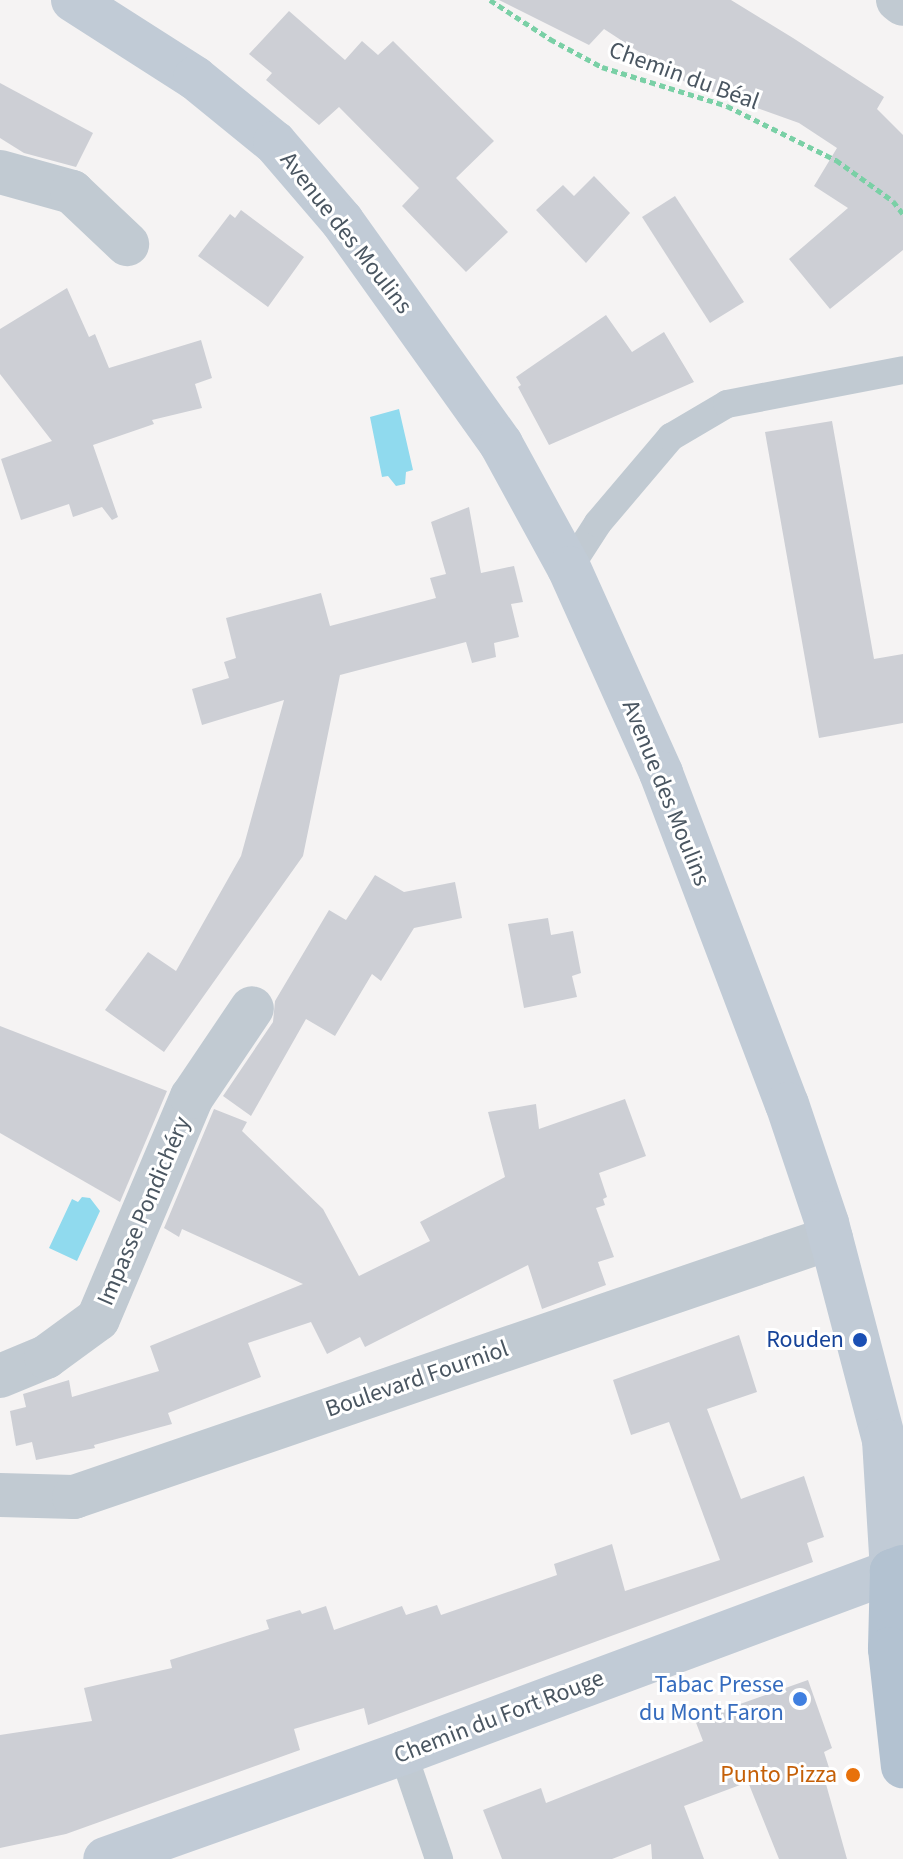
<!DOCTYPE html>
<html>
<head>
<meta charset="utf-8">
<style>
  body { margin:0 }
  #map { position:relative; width:903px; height:1859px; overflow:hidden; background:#f5f3f3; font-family:"Source Sans 3",sans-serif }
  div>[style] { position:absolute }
  .water>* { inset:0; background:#90daee }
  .building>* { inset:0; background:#cdcfd5 }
  .path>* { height:5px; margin-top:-2.5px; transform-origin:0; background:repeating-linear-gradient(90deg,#7ad0a6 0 6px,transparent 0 10px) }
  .service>* { height:28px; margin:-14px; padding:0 14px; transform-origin:14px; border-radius:14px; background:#c1cad2 }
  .minor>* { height:44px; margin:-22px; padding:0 22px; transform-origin:22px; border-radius:22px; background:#c1cad2 }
  .secondary>* { height:44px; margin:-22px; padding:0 22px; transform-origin:22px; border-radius:22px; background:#c1cbd6 }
  .primary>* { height:44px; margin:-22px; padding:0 22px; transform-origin:22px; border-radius:22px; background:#b3c2d1 }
  .dots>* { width:22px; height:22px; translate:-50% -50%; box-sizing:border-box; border:4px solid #fff; border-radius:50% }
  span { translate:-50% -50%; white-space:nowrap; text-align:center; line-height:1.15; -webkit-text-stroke:6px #fff; paint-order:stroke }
  .street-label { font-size:24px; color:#4a5661 }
  .transit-label { font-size:24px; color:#164399 }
  .right { translate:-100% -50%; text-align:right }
  .shop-label { font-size:24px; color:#366cbe }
  .food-label { font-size:24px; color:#c56008 }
</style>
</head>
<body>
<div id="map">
  <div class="water">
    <i style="clip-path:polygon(399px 409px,413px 470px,406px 472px,405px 484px,396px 486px,388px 476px,382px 477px,370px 417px)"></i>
    <i style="clip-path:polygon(82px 1197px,90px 1198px,100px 1211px,77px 1261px,49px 1248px,72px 1199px,78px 1202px)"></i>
  </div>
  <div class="building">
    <i style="clip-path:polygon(499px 0,731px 0,793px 38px,884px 97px,877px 109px,903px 135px,903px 250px,830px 309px,789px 259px,848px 208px,814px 186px,837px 148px,799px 123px,685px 82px,604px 29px,589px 45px)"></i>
    <i style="clip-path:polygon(289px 11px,345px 60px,362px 41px,378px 55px,393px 41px,494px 141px,456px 178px,508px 232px,466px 272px,402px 206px,419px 188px,339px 107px,319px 125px,266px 80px,272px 73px,249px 54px)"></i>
    <i style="clip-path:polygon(0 83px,93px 133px,76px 167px,24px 153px,0 138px)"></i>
    <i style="clip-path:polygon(594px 176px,630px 213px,586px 263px,536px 210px,563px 185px,574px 196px)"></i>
    <i style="clip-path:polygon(675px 196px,744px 302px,710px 323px,642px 217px)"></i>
    <i style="clip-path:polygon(241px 210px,304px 257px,268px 307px,198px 256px,230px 214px,235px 218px)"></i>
    <i style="clip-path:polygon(67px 288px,89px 337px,95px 334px,109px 368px,201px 340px,212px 378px,195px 384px,202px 408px,152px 420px,154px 424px,93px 445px,118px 517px,112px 520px,102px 507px,73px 517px,69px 504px,21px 520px,1px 459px,52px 441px,0 374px,0 329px)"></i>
    <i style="clip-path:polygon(606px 315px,632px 352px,664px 332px,694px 382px,549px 445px,518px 387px,521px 385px,516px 377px)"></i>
    <i style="clip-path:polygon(832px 421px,874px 659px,903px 654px,903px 723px,819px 738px,765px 432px)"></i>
    <i style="clip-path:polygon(469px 507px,481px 573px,514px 566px,523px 602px,511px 604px,519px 637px,494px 643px,496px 657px,472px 663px,466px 642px,340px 675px,303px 856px,164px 1052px,105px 1010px,148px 952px,176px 971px,241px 856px,284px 700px,202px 725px,192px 689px,229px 678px,224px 662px,236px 658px,226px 618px,321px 593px,330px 626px,436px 598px,430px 578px,446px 574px,431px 522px)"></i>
    <i style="clip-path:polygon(375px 875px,404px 892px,455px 882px,462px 918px,414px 928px,381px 981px,372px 974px,335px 1036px,306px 1019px,251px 1116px,223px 1096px,273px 1022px,275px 1001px,329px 910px,346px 920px)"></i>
    <i style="clip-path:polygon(548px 918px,551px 935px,573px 931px,581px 973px,572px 976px,577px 997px,524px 1008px,508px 924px)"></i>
    <i style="clip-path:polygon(0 1026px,167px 1091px,120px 1202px,0 1133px)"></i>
    <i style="clip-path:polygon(625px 1099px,646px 1156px,599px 1173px,607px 1197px,603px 1199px,605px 1205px,596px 1208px,614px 1257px,598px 1262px,606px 1285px,542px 1309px,528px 1265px,365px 1347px,360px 1337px,327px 1354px,311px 1322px,248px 1343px,261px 1377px,168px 1413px,172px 1424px,94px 1445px,95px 1448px,36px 1460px,32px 1442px,16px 1446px,10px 1411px,26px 1407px,23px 1394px,69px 1380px,72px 1397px,159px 1371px,150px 1346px,303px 1284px,182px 1229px,179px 1237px,164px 1228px,214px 1109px,247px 1122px,242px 1131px,323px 1209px,359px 1276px,430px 1241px,420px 1222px,505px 1177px,488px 1112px,536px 1104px,539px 1129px)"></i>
    <i style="clip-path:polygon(739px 1335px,757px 1392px,707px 1409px,741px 1499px,804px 1476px,824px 1537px,807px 1543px,813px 1562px,368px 1725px,364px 1708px,294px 1729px,300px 1750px,66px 1834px,0 1848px,0 1735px,92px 1721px,84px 1688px,172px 1668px,170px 1660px,269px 1629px,266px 1620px,300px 1610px,302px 1614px,326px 1606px,334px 1630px,402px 1606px,406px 1615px,437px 1605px,441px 1615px,557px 1575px,554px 1564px,612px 1544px,625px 1591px,720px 1560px,669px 1422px,631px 1435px,613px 1380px)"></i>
    <i style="clip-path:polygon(808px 1680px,832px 1748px,824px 1752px,831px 1774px,824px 1777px,847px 1859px,779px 1859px,748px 1782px,684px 1806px,704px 1859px,652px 1859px,651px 1844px,612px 1859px,502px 1859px,483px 1810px,541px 1788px,546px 1803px,703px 1741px,695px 1720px)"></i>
  </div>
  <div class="path">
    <i style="left:490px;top:0;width:72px;rotate:33deg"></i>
    <i style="left:550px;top:39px;width:59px;rotate:28.3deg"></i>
    <i style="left:602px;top:67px;width:131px;rotate:17.3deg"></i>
    <i style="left:727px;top:106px;width:122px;rotate:26.4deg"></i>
    <i style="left:836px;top:160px;width:70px;rotate:35.7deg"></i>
    <i style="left:893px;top:201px;width:16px;rotate:52deg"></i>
  </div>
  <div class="service">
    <i style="left:569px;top:568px;width:54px;rotate:-57.2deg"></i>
    <i style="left:598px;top:523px;width:113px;rotate:-49.7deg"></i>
    <i style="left:671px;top:437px;width:65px;rotate:-30.5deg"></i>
    <i style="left:727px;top:404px;width:179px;rotate:-10.9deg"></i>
    <i style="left:403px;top:1753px;width:112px;rotate:71.2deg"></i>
  </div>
  <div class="minor">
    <i style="left:898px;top:0;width:6px;rotate:39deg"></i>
    <i style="left:0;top:172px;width:75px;rotate:15.5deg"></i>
    <i style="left:72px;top:192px;width:76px;rotate:43.4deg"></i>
    <i style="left:0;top:1376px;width:50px;rotate:-22.4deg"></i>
    <i style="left:46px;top:1357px;width:64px;rotate:-36.2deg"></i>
    <i style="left:98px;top:1319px;width:241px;rotate:-67.1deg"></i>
    <i style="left:192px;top:1097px;width:107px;rotate:-56deg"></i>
    <i style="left:0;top:1495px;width:74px;rotate:1.5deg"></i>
    <i style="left:74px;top:1497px;width:800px;rotate:-18.89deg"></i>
  </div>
  <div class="secondary">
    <i style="left:73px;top:0;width:145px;rotate:32.6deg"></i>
    <i style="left:195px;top:78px;width:103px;rotate:39.1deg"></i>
    <i style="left:275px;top:143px;width:103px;rotate:49.3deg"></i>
    <i style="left:342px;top:221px;width:274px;rotate:54.5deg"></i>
    <i style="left:501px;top:444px;width:141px;rotate:61.3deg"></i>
    <i style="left:569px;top:568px;width:225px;rotate:65.8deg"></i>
    <i style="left:661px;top:773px;width:354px;rotate:69.2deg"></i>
    <i style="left:787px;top:1104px;width:126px;rotate:71.4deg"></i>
    <i style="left:827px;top:1223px;width:224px;rotate:75.3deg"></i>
    <i style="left:884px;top:1440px;width:131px;rotate:86.5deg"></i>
    <i style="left:892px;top:1571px;width:522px;rotate:159.59deg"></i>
    <i style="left:403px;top:1753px;width:316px;rotate:160.4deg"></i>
  </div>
  <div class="primary">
    <i style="left:903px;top:1567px;width:12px;rotate:160deg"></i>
    <i style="left:892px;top:1571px;width:78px;rotate:91.5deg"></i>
    <i style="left:890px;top:1649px;width:118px;rotate:83.7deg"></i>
  </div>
  <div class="dots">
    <i style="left:860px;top:1340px;background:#1a4fb4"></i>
    <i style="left:800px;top:1699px;background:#3f7fe0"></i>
    <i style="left:853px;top:1775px;background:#e8710a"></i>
  </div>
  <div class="street-label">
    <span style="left:684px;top:76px;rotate:20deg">Chemin du Béal</span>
    <span style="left:346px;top:233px;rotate:52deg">Avenue des Moulins</span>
    <span style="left:666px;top:793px;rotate:68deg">Avenue des Moulins</span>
    <span style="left:144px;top:1211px;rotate:-67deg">Impasse Pondichéry</span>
    <span style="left:417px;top:1379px;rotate:-19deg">Boulevard Fourniol</span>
    <span style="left:499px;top:1717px;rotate:-21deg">Chemin du Fort Rouge</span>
  </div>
  <div class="transit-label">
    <span class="right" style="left:844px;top:1340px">Rouden</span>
  </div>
  <div class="shop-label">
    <span class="right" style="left:784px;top:1699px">Tabac Presse<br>du Mont Faron</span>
  </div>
  <div class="food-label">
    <span class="right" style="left:837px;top:1775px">Punto Pizza</span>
  </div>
</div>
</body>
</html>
